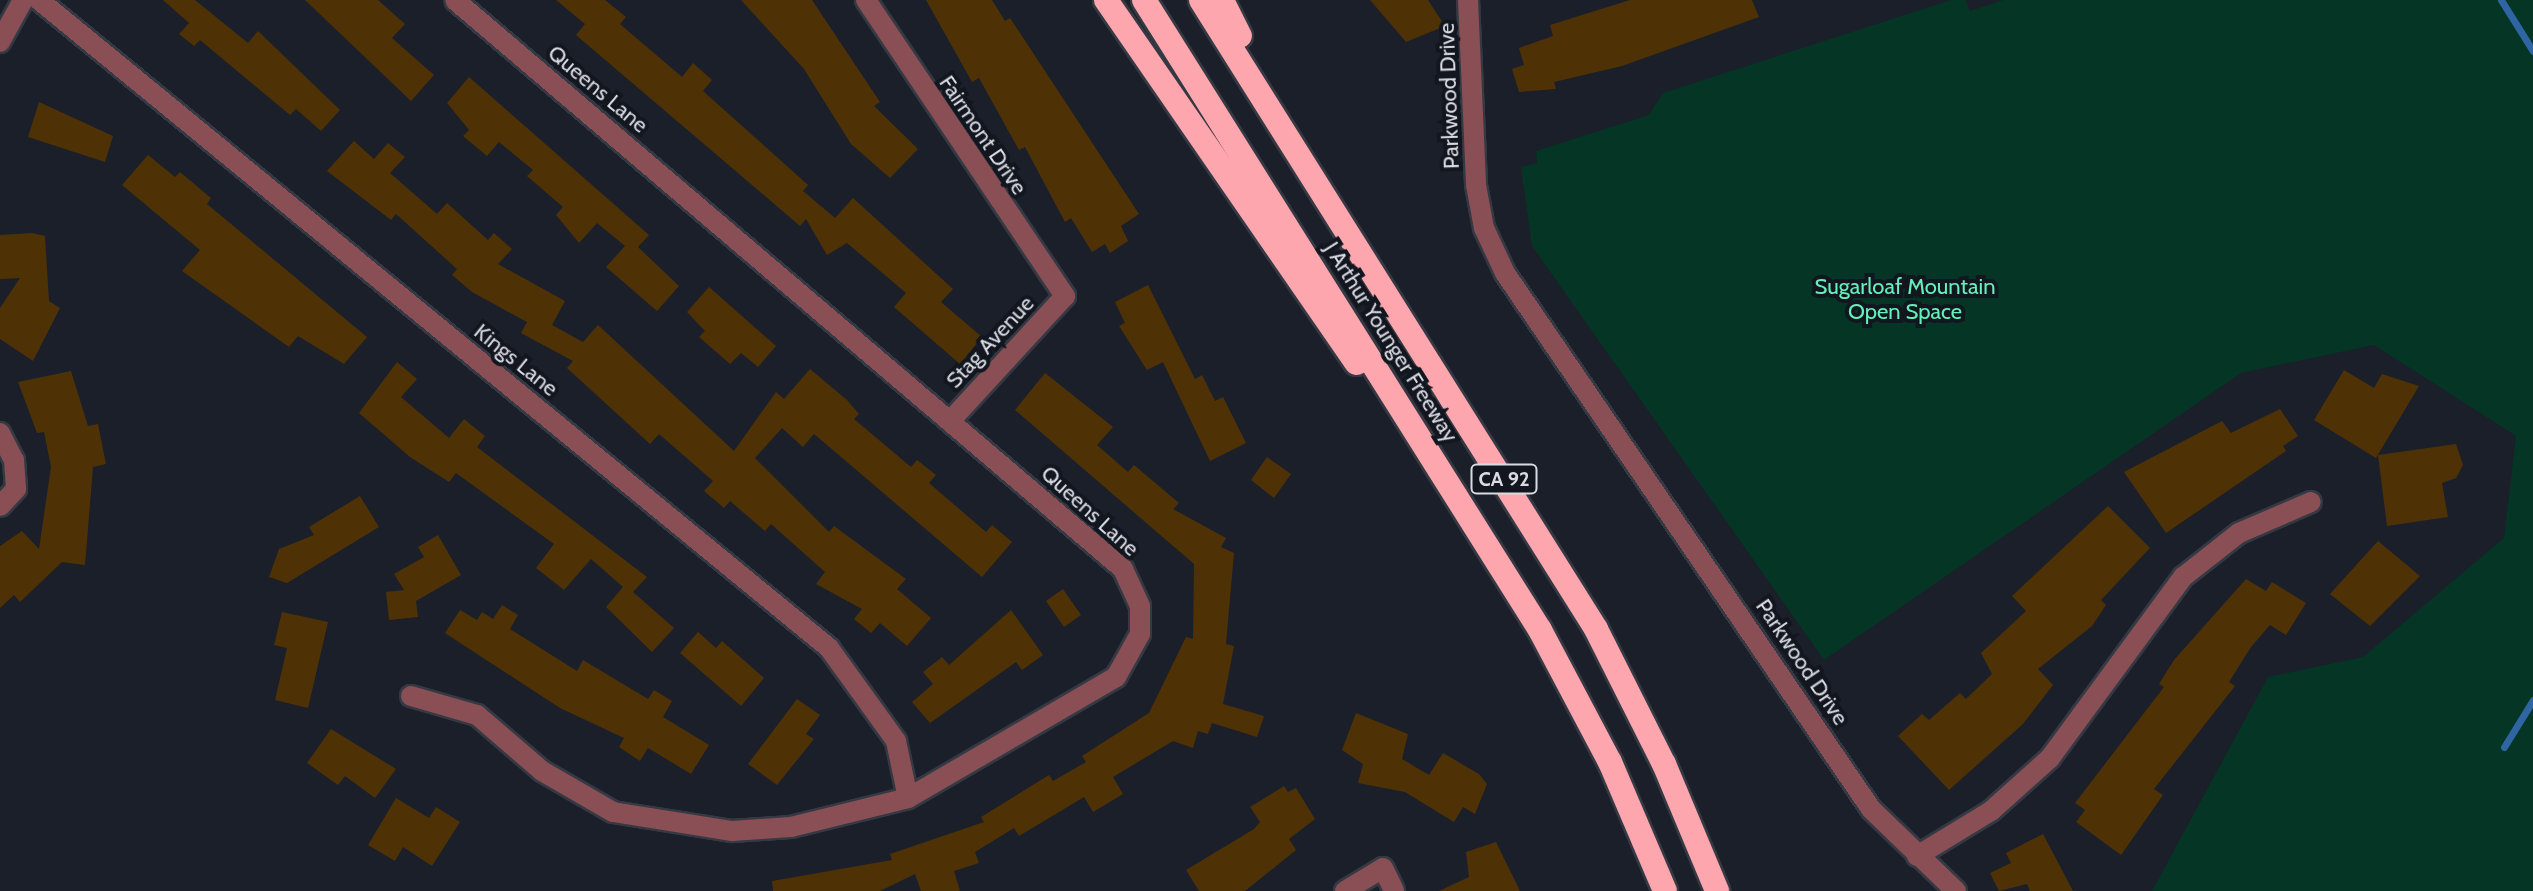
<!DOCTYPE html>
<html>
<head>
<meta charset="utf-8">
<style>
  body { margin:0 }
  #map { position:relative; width:2533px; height:891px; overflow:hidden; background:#1b1f29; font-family:Cabin,sans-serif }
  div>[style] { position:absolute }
  .green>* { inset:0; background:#053524 }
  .stream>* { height:7px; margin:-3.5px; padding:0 3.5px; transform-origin:3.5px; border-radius:3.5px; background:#2f65a2 }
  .building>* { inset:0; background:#4e3206 }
  .roads { filter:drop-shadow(2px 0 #353943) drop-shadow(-2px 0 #353943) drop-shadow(0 2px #353943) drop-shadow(0 -2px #353943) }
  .minor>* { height:20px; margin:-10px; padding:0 10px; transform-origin:10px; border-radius:10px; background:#894f55 }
  .highway>* { height:24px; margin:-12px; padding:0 12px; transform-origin:12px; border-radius:12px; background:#fea6ae }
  span { translate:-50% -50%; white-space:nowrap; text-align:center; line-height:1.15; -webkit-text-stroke:8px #12161f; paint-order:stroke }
  .shield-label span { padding:2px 6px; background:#12161f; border:2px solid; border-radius:6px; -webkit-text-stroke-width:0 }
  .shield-label { font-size:20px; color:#d8dbe2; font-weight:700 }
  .street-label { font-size:22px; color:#d8dbe2 }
  .park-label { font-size:22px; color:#64f0ba }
</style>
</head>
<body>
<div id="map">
  <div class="green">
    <i style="clip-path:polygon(1951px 0,1965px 0,1970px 11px,2003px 0,2533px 0,2533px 891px,2152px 891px,2268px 677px,2363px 657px,2504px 538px,2516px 436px,2374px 345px,2241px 373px,1824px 660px,1532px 246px,1521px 167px,1537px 163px,1536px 151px,1649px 115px,1663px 93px)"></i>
  </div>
  <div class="stream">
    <i style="left:2501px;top:0;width:60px;rotate:57.9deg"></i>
    <i style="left:2504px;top:747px;width:55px;rotate:-58.3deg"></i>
  </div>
  <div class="building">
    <i style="clip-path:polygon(163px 0,195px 0,248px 43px,258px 31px,340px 110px,321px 131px,296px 109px,290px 115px,200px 40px,194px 46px,179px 34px,189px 23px)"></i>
    <i style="clip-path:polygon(305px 0,378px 0,405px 24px,392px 38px,434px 75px,411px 101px)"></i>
    <i style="clip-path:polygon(556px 0,605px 0,626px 17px,620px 24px,682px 77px,693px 63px,712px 80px,703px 91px,808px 185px,803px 191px,835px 218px,853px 198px,953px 289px,941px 302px,982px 337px,960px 364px,894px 307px,906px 293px,847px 243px,827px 255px,806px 219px,800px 226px,576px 35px,585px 24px)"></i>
    <i style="clip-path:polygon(741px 0,812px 0,880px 102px,874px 106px,918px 149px,890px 178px,851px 144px,804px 69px)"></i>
    <i style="clip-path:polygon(926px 0,992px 0,1005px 21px,1010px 18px,1139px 214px,1121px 226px,1128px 241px,1110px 253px,1105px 244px,1092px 252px,1071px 218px,1065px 222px,1025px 147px,1019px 150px,979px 78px,972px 82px)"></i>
    <i style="clip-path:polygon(1370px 0,1428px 0,1445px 26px,1406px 42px)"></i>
    <i style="clip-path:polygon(1630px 0,1752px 0,1759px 17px,1622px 66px,1554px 82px,1556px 89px,1519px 92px,1512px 69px,1524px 65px,1519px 48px,1553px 36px,1550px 25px)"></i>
    <i style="clip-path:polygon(469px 77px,649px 235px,638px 247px,679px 286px,657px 311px,606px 267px,625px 246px,597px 223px,579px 243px,556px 215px,563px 207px,527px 176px,533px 170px,499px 142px,487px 156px,463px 136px,469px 130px,447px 103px)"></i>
    <i style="clip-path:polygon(39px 102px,113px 136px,105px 162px,28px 137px)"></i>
    <i style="clip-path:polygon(354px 141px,374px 159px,388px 143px,405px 157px,390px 173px,437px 214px,447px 203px,488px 240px,494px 233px,512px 249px,498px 264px,565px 301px,552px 325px,583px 342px,598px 325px,734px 451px,776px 392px,784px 399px,810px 369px,847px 400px,859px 414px,854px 419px,911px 467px,917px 460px,936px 475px,929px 483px,986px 532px,992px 525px,1012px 542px,982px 577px,814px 434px,803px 447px,782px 428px,755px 458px,829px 532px,834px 526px,906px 579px,897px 589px,931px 618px,907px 646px,880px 623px,871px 633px,854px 619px,862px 609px,816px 584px,825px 572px,771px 524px,765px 531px,730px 501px,724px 508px,704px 491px,713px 481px,659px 434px,650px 444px,567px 368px,573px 361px,521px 333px,527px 322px,472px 292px,452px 275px,457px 269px,396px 214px,391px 220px,327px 171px)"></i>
    <i style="clip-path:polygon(148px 155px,175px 177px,180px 172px,211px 198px,207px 204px,367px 337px,344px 364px,298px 336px,289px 347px,182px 271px,200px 250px,122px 185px)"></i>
    <i style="clip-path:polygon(32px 233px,45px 236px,49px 301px,60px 308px,33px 361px,0 339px,0 308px,20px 278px,0 279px,0 235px)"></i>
    <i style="clip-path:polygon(1148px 285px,1195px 379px,1202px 375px,1215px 401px,1223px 397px,1246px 443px,1210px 461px,1163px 362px,1147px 370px,1119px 326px,1125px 323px,1115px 302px)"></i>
    <i style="clip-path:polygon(709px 287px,776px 346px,758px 367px,741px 353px,730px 364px,699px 337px,705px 331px,687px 312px)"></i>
    <i style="clip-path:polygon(397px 362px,417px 379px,401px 397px,449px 438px,464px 419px,485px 436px,477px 447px,647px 577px,633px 592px,674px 628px,652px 652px,606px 607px,623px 587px,591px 559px,564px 590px,536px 568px,554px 544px,456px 473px,449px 482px,410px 457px,359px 413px)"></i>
    <i style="clip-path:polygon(2344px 370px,2374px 388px,2382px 374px,2419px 386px,2376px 458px,2314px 420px)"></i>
    <i style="clip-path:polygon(71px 371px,88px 426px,98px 424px,106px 464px,93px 467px,85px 565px,62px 562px,20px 602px,14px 595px,0 608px,0 546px,22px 531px,39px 549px,51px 467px,44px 432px,37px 433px,18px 382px)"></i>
    <i style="clip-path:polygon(1045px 373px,1113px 427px,1097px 445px,1128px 472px,1134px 465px,1179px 503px,1173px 509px,1226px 538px,1221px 547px,1234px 553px,1226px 644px,1234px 646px,1223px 704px,1264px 716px,1257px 737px,1212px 723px,1208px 734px,1198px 731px,1193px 748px,1173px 741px,1113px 777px,1123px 794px,1093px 812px,1084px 797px,1019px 836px,1014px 828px,975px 852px,979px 863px,954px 871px,960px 891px,921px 891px,915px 874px,880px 891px,773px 891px,772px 881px,892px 860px,890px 854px,984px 822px,981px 817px,1049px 775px,1053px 781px,1086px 762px,1082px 756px,1149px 713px,1186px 637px,1193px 639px,1194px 564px,1015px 410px)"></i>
    <i style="clip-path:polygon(2280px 409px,2298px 436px,2283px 446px,2286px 451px,2166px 533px,2124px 472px,2222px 421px,2231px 433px)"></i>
    <i style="clip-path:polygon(2456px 444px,2463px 465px,2456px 478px,2442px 483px,2448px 517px,2387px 526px,2378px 455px)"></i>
    <i style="clip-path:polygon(1267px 457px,1291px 474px,1274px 498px,1251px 480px)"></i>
    <i style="clip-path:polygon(360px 496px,379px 527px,287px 583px,269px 577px,279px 549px,314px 535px,309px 527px)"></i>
    <i style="clip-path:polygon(2108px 506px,2150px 548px,2101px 600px,2106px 605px,2092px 626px,2038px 669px,2053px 685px,2023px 724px,1949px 790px,1898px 736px,1922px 714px,1929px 720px,1960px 693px,1966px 699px,1992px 674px,1981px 653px,2026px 611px,2012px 596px)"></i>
    <i style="clip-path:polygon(438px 535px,461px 575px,416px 601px,418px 617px,389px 620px,386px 592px,404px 590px,394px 574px,424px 557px,418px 547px)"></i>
    <i style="clip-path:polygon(2378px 541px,2420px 576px,2370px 626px,2330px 594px)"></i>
    <i style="clip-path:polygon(2246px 579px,2266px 591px,2272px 582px,2306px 603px,2286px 635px,2270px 625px,2251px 647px,2229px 682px,2235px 686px,2154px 789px,2163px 795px,2121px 855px,2076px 822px,2085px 810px,2075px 803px,2164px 687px,2159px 684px,2174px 660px)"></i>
    <i style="clip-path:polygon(1063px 589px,1081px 615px,1064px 627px,1046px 601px)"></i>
    <i style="clip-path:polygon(502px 605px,518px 615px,510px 629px,577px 671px,583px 660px,648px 699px,654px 690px,672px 701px,663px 717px,709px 745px,691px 774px,648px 748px,640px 761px,619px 747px,624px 738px,560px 708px,445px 633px,460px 610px,477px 620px,482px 612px,493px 619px)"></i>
    <i style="clip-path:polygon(1011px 610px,1043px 655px,1022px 670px,1016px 662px,930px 723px,912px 702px,933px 684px,923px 672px,942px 657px,949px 665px)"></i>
    <i style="clip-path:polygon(282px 612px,328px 622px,308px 708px,275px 700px,287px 648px,274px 645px)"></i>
    <i style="clip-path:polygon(698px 632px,716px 648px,722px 641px,764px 678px,741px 706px,680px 653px)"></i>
    <i style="clip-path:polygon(797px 699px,820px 715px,806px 734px,814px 739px,777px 785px,748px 764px)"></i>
    <i style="clip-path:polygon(1356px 713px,1408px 734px,1402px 759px,1429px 775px,1443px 753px,1479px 774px,1487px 784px,1475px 814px,1463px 807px,1454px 822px,1405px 792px,1358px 783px,1363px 764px,1342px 750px)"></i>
    <i style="clip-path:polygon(331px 729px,396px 769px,375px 798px,345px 776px,338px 785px,307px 763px)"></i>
    <i style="clip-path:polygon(1284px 786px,1288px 792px,1296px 788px,1315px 819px,1289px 839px,1296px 850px,1245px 891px,1199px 891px,1186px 870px,1254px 829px,1260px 822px,1250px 807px)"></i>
    <i style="clip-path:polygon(396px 798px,429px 818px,436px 807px,460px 822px,432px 866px,403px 847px,395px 861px,368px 845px)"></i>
    <i style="clip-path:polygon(2043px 834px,2073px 891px,2030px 891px,2027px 884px,1999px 891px,1990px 873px,2011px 863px,2006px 853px)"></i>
    <i style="clip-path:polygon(1496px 842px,1520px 891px,1439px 891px,1469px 877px,1466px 852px)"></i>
  </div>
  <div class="roads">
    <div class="minor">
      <i style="left:39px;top:0;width:1022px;rotate:39.36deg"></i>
      <i style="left:829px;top:648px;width:115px;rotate:54.2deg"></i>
      <i style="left:896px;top:741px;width:58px;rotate:78.1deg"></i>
      <i style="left:866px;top:0;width:357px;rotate:56.1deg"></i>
      <i style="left:1065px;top:296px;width:168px;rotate:132.6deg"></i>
      <i style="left:1468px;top:0;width:185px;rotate:87.5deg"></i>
      <i style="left:1476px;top:185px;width:44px;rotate:79.5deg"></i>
      <i style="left:1484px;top:228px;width:50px;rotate:65deg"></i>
      <i style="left:1505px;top:273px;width:649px;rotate:55.67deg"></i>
      <i style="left:1871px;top:809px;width:118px;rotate:44deg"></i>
      <i style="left:0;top:42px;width:48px;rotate:-61.3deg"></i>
      <i style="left:0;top:433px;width:30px;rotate:63deg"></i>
      <i style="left:14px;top:460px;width:29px;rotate:86deg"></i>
      <i style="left:16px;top:489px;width:23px;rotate:133deg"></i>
      <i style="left:411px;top:696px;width:69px;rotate:16.1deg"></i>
      <i style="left:477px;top:715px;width:86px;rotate:40.7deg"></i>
      <i style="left:542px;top:771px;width:82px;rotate:30deg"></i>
      <i style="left:613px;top:812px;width:121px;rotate:9.1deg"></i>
      <i style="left:732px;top:831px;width:59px;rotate:-3.9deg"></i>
      <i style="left:791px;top:827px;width:121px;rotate:-13.9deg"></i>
      <i style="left:908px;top:798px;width:241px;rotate:-30.2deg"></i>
      <i style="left:1116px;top:677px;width:49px;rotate:-60.8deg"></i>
      <i style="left:1140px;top:634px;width:28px;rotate:-90deg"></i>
      <i style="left:1140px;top:606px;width:41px;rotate:-114.7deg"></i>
      <i style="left:1123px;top:569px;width:877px;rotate:-139.58deg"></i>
      <i style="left:1917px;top:856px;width:87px;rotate:-31.3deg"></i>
      <i style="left:1991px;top:811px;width:79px;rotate:-41.9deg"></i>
      <i style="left:2050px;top:758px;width:225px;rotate:-53.7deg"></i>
      <i style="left:2183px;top:577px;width:71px;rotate:-38.2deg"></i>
      <i style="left:2239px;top:533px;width:78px;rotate:-23.3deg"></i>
      <i style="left:1345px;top:891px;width:44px;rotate:-31.2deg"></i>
      <i style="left:1383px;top:868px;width:25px;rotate:64deg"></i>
    </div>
    <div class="highway">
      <i style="left:1106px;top:0;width:441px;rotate:55.4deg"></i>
      <i style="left:1144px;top:0;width:744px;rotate:57.85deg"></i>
      <i style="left:1540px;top:630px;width:149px;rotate:62.1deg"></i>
      <i style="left:1610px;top:762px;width:140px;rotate:66.9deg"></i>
      <i style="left:1201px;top:0;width:743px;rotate:57.87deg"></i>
      <i style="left:1596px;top:629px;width:151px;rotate:63.3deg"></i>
      <i style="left:1664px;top:764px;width:138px;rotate:67.3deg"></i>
      <i style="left:1222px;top:0;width:40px;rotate:63.4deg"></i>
    </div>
  </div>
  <div class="shield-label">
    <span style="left:1504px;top:479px">CA 92</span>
  </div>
  <div class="street-label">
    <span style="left:598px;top:89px;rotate:40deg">Queens Lane</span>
    <span style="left:1449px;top:96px;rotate:-92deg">Parkwood Drive</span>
    <span style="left:983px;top:135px;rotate:56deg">Fairmont Drive</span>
    <span style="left:990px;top:342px;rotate:-47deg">Stag Avenue</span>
    <span style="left:1391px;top:342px;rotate:58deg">J Arthur Younger Freeway</span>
    <span style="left:516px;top:360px;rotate:39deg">Kings Lane</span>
    <span style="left:1090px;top:511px;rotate:42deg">Queens Lane</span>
    <span style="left:1802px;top:662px;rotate:56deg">Parkwood Drive</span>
  </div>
  <div class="park-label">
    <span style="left:1905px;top:299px">Sugarloaf Mountain<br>Open Space</span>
  </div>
</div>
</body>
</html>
